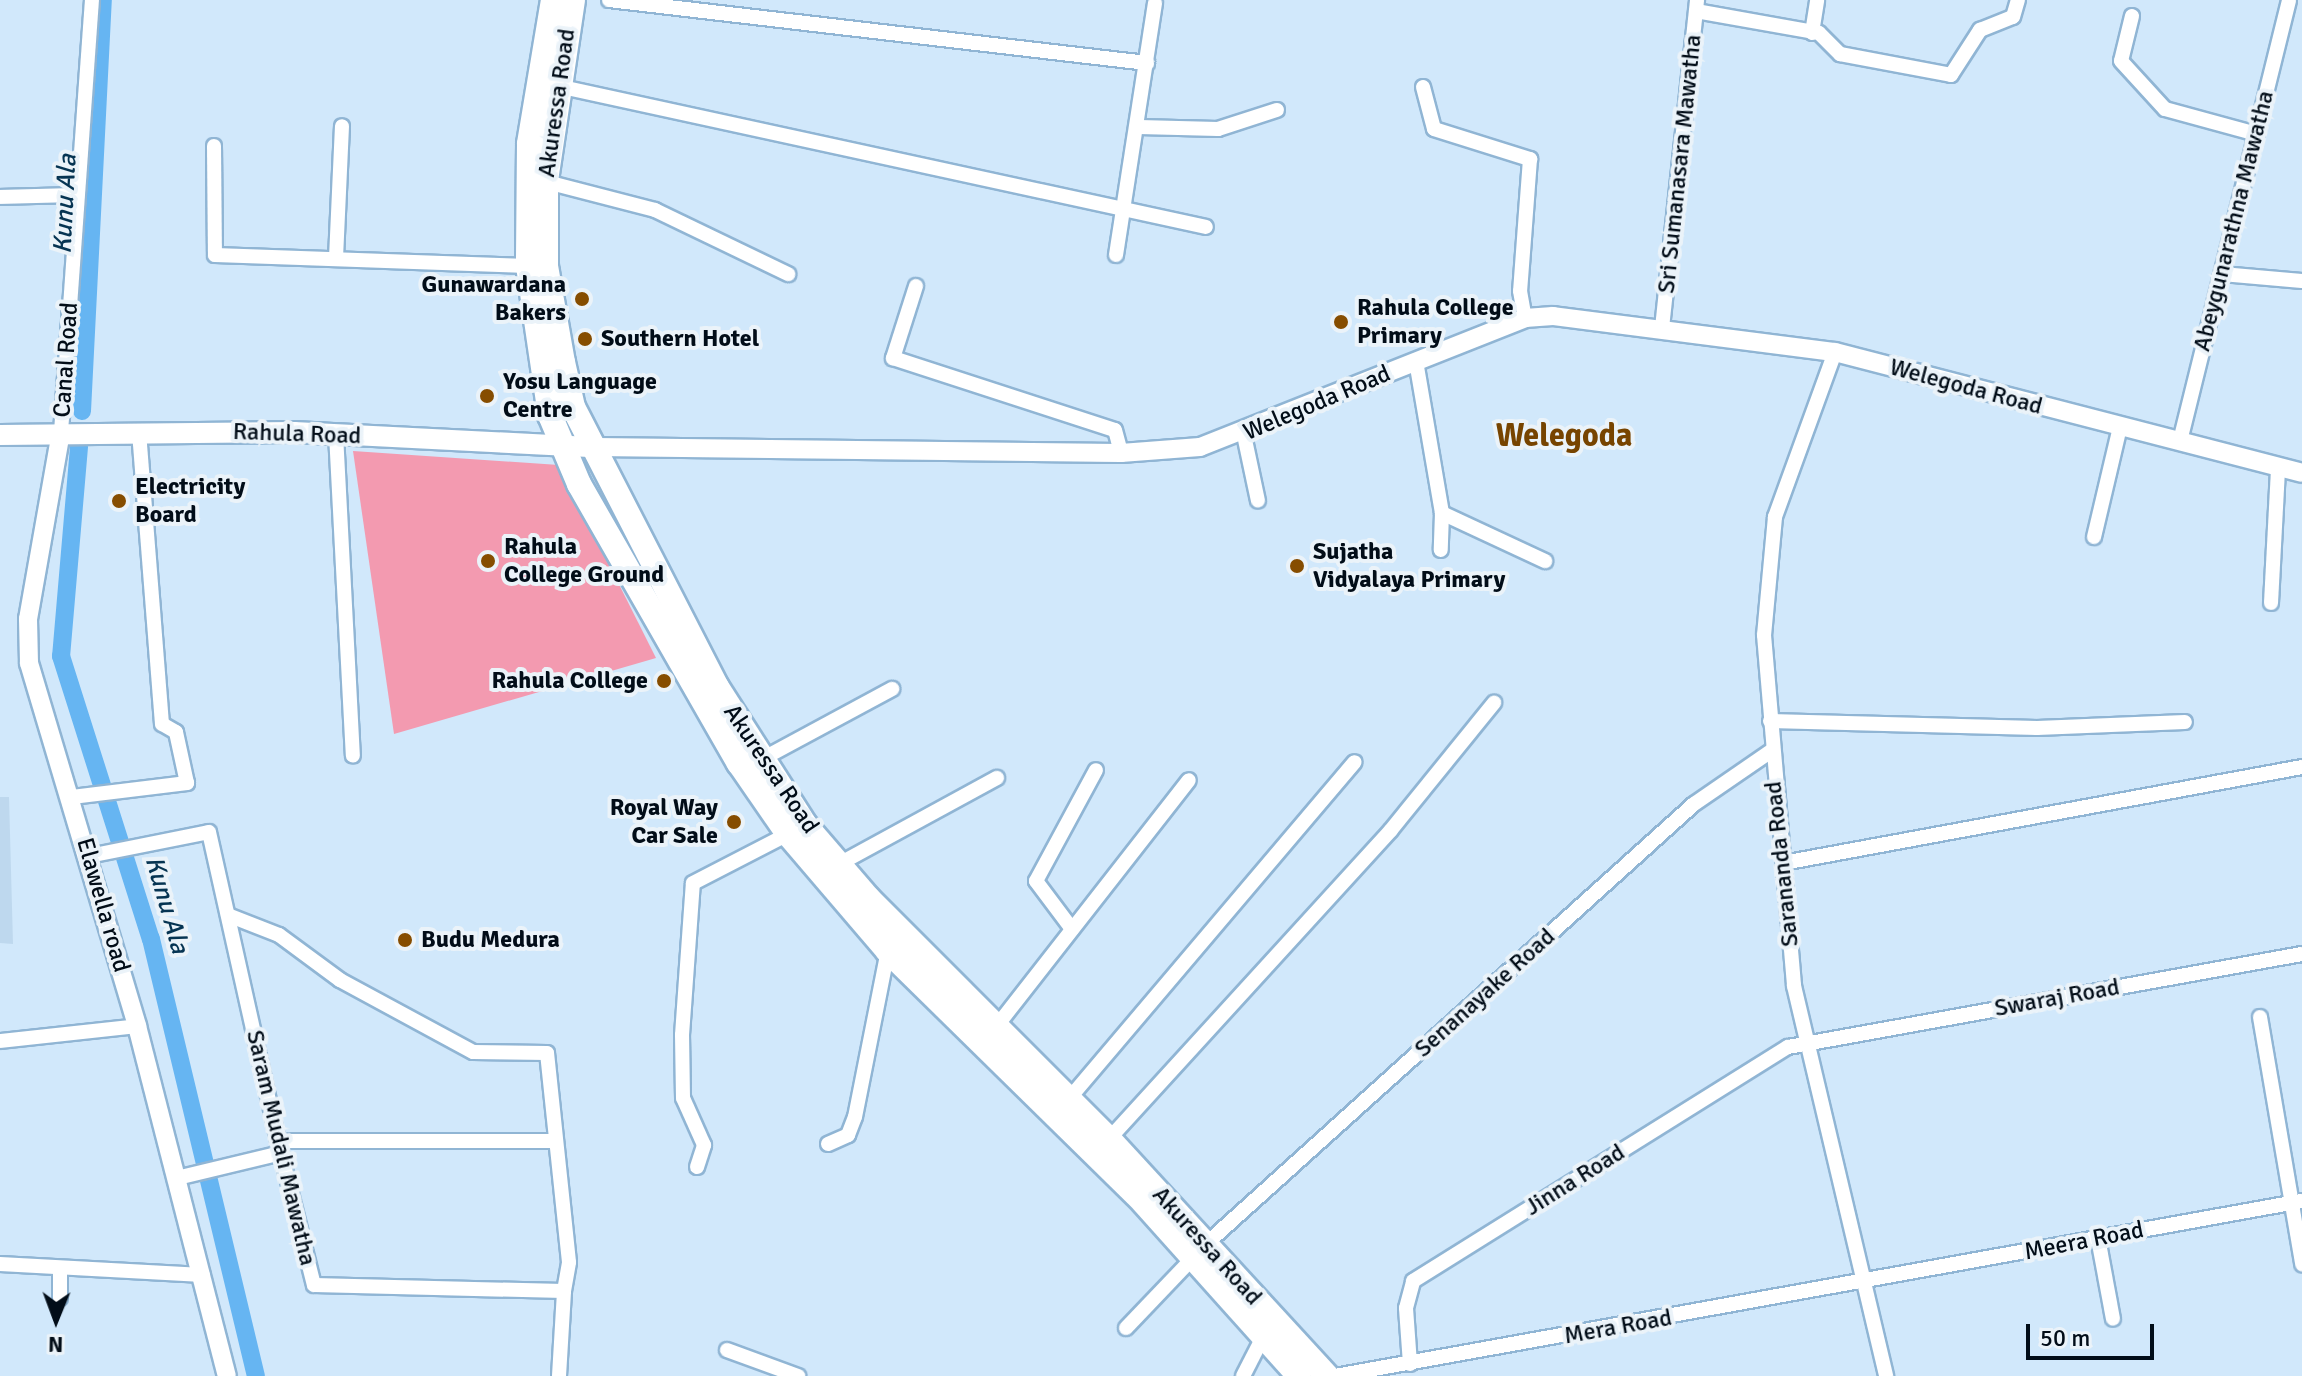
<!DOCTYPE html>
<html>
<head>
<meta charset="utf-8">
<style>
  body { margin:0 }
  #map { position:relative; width:2302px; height:1376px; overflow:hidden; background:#d1e8fb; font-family:Signika,sans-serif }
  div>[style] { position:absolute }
  .built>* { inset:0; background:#bed8ee }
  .green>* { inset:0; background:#f39ab0 }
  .canal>* { height:18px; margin:-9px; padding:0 9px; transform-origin:9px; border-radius:9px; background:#66b5f2 }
  .roads { filter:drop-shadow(2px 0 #90b5d4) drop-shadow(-2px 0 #90b5d4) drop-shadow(0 2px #90b5d4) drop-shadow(0 -2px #90b5d4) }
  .minor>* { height:14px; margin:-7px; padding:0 7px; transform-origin:7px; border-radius:7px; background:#fff }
  .tertiary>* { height:18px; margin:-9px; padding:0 9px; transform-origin:9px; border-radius:9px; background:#fff }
  .secondary>* { height:20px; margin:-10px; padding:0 10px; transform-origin:10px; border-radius:10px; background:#fff }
  .trunk>* { height:24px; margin:-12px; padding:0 12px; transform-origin:12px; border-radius:12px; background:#fff }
  .dots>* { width:22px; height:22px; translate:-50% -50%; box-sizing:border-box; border:4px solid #ebf3f9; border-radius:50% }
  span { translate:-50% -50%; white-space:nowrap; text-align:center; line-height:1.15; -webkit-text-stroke:8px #ebf3f9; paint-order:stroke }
  .street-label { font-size:24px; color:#020d18 }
  .poi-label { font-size:24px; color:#020d18; font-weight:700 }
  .right { translate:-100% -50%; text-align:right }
  .left { translate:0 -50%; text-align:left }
  .water-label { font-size:26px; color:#063452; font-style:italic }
  .district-label { font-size:32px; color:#740; font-weight:700 }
  .north { position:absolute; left:16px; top:1280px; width:80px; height:80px; -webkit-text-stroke:6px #ebf3f9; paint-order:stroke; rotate:181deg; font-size:22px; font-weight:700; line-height:32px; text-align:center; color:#020d18 }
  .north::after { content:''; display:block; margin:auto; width:28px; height:36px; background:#020d18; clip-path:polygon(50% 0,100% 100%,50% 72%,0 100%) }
  .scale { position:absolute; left:2026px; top:1324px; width:128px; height:36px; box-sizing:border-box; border:4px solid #020d18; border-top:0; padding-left:10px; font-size:24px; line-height:28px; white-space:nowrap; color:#020d18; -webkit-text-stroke:6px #ebf3f9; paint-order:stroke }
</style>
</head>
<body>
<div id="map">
  <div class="built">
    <i style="clip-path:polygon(0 797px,9px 797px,13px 944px,0 943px)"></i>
  </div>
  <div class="green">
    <i style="clip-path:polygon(353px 451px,559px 465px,656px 658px,394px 734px)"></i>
  </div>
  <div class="canal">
    <i style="left:82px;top:411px;width:412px;rotate:-87.1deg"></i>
    <i style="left:79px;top:447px;width:210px;rotate:94.9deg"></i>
    <i style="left:61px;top:656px;width:297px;rotate:72.4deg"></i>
    <i style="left:151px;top:939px;width:449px;rotate:76.5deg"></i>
  </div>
  <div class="roads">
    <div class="minor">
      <i style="left:609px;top:0;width:542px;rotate:6.68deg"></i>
      <i style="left:1696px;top:11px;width:125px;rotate:10.1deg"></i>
      <i style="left:1819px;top:33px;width:30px;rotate:45deg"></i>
      <i style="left:1840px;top:54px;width:113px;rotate:10.7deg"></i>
      <i style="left:1951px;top:75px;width:54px;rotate:-57.2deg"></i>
      <i style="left:1980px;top:30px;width:35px;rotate:-22deg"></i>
      <i style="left:2013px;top:17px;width:18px;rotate:-74deg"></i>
      <i style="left:2132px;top:16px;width:46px;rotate:103.7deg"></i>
      <i style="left:2121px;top:61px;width:65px;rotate:47.5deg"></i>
      <i style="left:2165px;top:109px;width:95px;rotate:15.2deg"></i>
      <i style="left:1812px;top:33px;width:33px;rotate:-81deg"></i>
      <i style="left:553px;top:85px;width:668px;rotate:12.27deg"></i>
      <i style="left:1423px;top:87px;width:43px;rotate:75.3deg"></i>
      <i style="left:1434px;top:129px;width:101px;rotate:17.4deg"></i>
      <i style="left:1530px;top:159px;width:132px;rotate:94.3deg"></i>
      <i style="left:1520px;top:291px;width:27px;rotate:80deg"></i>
      <i style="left:1139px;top:127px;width:79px;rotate:1.5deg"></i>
      <i style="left:1218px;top:129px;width:62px;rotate:-17.9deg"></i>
      <i style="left:214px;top:146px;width:109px;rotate:89.5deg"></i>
      <i style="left:215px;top:255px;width:313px;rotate:2deg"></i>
      <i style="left:539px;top:180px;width:120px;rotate:14.5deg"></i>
      <i style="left:655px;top:210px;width:148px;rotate:25.7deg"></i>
      <i style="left:0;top:197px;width:77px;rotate:-1.5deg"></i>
      <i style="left:1116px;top:255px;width:255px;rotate:-81.2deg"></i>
      <i style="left:336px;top:258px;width:132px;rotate:-87.4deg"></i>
      <i style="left:2222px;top:274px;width:80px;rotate:5deg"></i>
      <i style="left:916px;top:286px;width:76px;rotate:107.7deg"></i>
      <i style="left:893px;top:358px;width:233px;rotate:18deg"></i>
      <i style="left:1115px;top:430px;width:24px;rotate:75deg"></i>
      <i style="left:1662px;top:328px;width:330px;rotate:-83.9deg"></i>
      <i style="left:1835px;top:352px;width:176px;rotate:110deg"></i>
      <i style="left:1775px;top:517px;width:119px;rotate:95.3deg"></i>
      <i style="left:1764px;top:635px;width:352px;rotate:85.1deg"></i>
      <i style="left:1794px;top:986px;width:401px;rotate:76.7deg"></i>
      <i style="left:1416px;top:361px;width:154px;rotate:80.3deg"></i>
      <i style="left:1442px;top:513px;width:37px;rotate:92deg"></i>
      <i style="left:61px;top:432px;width:433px;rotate:-85.9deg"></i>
      <i style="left:336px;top:434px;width:322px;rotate:87deg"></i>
      <i style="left:1244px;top:435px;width:67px;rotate:78deg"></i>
      <i style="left:2180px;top:441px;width:454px;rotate:-76.1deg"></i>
      <i style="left:1442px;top:513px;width:114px;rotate:25deg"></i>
      <i style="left:2094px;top:537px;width:113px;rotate:-76.7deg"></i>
      <i style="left:2271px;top:603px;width:134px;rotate:-87deg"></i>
      <i style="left:1770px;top:721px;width:267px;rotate:1.5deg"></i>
      <i style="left:2037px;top:728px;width:148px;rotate:-2.3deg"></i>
      <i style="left:762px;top:759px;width:148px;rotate:-28.3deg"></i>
      <i style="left:72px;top:797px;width:116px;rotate:-6.9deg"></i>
      <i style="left:187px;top:783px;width:52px;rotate:-102.2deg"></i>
      <i style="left:176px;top:732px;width:16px;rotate:-150deg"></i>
      <i style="left:162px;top:724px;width:293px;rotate:-94.5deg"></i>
      <i style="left:89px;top:856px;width:122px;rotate:-11.3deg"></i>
      <i style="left:209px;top:832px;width:329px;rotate:77.4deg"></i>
      <i style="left:281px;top:1153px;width:136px;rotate:76deg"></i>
      <i style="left:314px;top:1285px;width:250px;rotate:1.4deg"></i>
      <i style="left:564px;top:1291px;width:29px;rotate:-80deg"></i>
      <i style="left:569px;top:1262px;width:210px;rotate:-96deg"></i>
      <i style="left:547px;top:1053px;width:74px;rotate:-179.2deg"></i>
      <i style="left:473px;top:1052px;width:151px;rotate:-151.6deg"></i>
      <i style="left:340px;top:980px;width:76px;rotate:-143.6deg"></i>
      <i style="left:279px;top:935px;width:55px;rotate:-158.6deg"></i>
      <i style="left:1783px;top:863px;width:528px;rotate:-10.48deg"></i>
      <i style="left:839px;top:864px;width:180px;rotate:-28.6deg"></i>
      <i style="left:1072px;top:929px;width:60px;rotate:-126.9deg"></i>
      <i style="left:1036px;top:881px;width:126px;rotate:-61.6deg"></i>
      <i style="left:2260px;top:1017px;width:251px;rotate:80.3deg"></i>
      <i style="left:996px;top:1027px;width:313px;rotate:-52deg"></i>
      <i style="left:0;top:1041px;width:138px;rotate:-6.2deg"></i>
      <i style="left:1068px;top:1100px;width:443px;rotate:-49.7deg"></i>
      <i style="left:1109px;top:1139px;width:418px;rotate:-47.6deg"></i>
      <i style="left:1391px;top:830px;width:164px;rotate:-51deg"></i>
      <i style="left:278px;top:1141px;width:278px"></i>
      <i style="left:828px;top:1144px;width:22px;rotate:-24deg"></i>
      <i style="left:848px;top:1135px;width:19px;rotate:-69deg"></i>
      <i style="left:855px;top:1117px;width:169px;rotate:-78.8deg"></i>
      <i style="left:697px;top:1167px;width:23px;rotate:-72deg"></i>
      <i style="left:704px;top:1145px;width:51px;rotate:-114.1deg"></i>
      <i style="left:683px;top:1098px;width:63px;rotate:-90.9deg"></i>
      <i style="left:682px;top:1035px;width:152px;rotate:-85.9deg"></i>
      <i style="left:693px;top:883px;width:107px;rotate:-27.3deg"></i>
      <i style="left:177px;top:1178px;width:107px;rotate:-13.5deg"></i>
      <i style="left:2098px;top:1238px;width:82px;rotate:79.5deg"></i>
      <i style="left:1206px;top:1244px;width:657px;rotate:-42.04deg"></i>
      <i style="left:1694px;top:804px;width:93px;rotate:-34.5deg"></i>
      <i style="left:0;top:1264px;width:203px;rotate:3.1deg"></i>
      <i style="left:60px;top:1298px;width:30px;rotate:-90deg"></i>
      <i style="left:1126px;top:1328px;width:95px;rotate:-46.3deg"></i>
      <i style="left:727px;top:1350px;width:76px;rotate:20.1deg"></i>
      <i style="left:1410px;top:1364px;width:56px;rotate:-94.1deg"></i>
      <i style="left:1406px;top:1308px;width:28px;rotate:-75deg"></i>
      <i style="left:1413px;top:1281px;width:442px;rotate:-32deg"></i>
      <i style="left:1788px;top:1047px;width:522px;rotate:-10.26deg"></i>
      <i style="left:559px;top:1376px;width:85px;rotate:-86.6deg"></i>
      <i style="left:1243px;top:1376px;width:44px;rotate:-62.9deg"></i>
      <i style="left:1335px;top:1376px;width:983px;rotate:-10.26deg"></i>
    </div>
    <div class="tertiary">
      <i style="left:61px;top:432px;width:190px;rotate:100deg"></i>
      <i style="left:28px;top:619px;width:44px;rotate:88.7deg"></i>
      <i style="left:29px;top:663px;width:379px;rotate:73.4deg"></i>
      <i style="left:137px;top:1026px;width:361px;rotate:75.6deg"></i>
      <i style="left:595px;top:447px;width:526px;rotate:0.65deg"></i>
      <i style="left:1121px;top:453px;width:79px;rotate:-4.3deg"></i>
      <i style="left:1200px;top:447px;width:350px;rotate:-21.6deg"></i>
      <i style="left:1525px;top:318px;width:28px;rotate:-4deg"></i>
      <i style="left:1553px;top:316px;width:284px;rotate:7.3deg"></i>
      <i style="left:1835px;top:352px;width:482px;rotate:14.5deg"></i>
    </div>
    <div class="secondary">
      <i style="left:0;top:435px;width:294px;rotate:-0.6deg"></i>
      <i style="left:294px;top:432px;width:301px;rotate:2.9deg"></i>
    </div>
    <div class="trunk">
      <i style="left:553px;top:0;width:146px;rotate:99.5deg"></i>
      <i style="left:529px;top:144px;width:122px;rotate:90.5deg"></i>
      <i style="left:528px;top:266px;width:151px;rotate:81.6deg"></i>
      <i style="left:550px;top:415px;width:75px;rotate:67.2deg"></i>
      <i style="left:579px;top:484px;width:322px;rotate:60.2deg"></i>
      <i style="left:739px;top:763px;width:86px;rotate:55.4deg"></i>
      <i style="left:788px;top:834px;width:154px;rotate:49.5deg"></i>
      <i style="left:888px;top:951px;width:359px;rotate:44.5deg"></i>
      <i style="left:1144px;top:1203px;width:232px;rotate:48.1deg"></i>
      <i style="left:573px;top:0;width:183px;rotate:98.5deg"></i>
      <i style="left:546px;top:181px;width:85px;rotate:90deg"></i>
      <i style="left:546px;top:266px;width:97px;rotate:80deg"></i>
      <i style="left:563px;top:362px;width:46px;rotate:77.5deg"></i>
      <i style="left:573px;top:407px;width:315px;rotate:62.8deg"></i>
      <i style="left:717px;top:687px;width:165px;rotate:57.4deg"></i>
      <i style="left:806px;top:826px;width:96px;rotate:49.2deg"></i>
      <i style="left:869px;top:899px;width:339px;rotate:45deg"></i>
      <i style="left:1109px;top:1139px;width:322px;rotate:47.4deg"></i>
    </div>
  </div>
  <div class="dots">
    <i style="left:582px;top:299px;background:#864d00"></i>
    <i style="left:1341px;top:322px;background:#864d00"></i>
    <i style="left:585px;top:339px;background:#864d00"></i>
    <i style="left:487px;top:396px;background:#864d00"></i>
    <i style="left:119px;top:501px;background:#864d00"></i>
    <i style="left:488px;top:561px;background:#864d00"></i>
    <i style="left:1297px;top:566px;background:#864d00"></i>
    <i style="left:664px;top:681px;background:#864d00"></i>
    <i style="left:734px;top:822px;background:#864d00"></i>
    <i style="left:405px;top:940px;background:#864d00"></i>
  </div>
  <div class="street-label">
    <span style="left:557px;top:103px;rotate:-82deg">Akuressa Road</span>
    <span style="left:1680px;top:164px;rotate:-84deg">Sri Sumanasara Mawatha</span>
    <span style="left:2234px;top:221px;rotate:-76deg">Abeygunarathna Mawatha</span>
    <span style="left:66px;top:360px;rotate:-86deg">Canal Road</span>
    <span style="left:1966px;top:387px;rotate:15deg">Welegoda Road</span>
    <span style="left:1317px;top:403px;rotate:-23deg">Welegoda Road</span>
    <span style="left:297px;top:434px;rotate:2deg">Rahula Road</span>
    <span style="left:771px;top:769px;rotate:56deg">Akuressa Road</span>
    <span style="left:1782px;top:864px;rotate:-96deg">Sarananda Road</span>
    <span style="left:103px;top:905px;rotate:74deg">Elawella road</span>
    <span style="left:1485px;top:993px;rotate:-42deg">Senanayake Road</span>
    <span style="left:2057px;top:998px;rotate:-10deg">Swaraj Road</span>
    <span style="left:281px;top:1148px;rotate:77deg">Saram Mudali Mawatha</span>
    <span style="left:1575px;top:1180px;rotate:-32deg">Jinna Road</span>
    <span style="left:2084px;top:1241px;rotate:-11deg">Meera Road</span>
    <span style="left:1207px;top:1246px;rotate:48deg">Akuressa Road</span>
    <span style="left:1618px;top:1327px;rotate:-10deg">Mera Road</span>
  </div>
  <div class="poi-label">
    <span class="right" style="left:566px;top:299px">Gunawardana<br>Bakers</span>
    <span class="left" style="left:1357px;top:322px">Rahula College<br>Primary</span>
    <span class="left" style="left:601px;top:339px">Southern Hotel</span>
    <span class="left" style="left:503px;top:396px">Yosu Language<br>Centre</span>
    <span class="left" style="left:135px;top:501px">Electricity<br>Board</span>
    <span class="left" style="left:504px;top:561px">Rahula<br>College Ground</span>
    <span class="left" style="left:1313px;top:566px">Sujatha<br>Vidyalaya Primary</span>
    <span class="right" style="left:648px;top:681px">Rahula College</span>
    <span class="right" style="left:718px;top:822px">Royal Way<br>Car Sale</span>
    <span class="left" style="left:421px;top:940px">Budu Medura</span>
  </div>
  <div class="water-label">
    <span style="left:66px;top:204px;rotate:-87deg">Kunu Ala</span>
    <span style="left:166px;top:905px;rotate:74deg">Kunu Ala</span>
  </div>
  <div class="district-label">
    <span style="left:1564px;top:436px">Welegoda</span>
  </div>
  <div class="north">N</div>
  <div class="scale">50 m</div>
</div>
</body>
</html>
